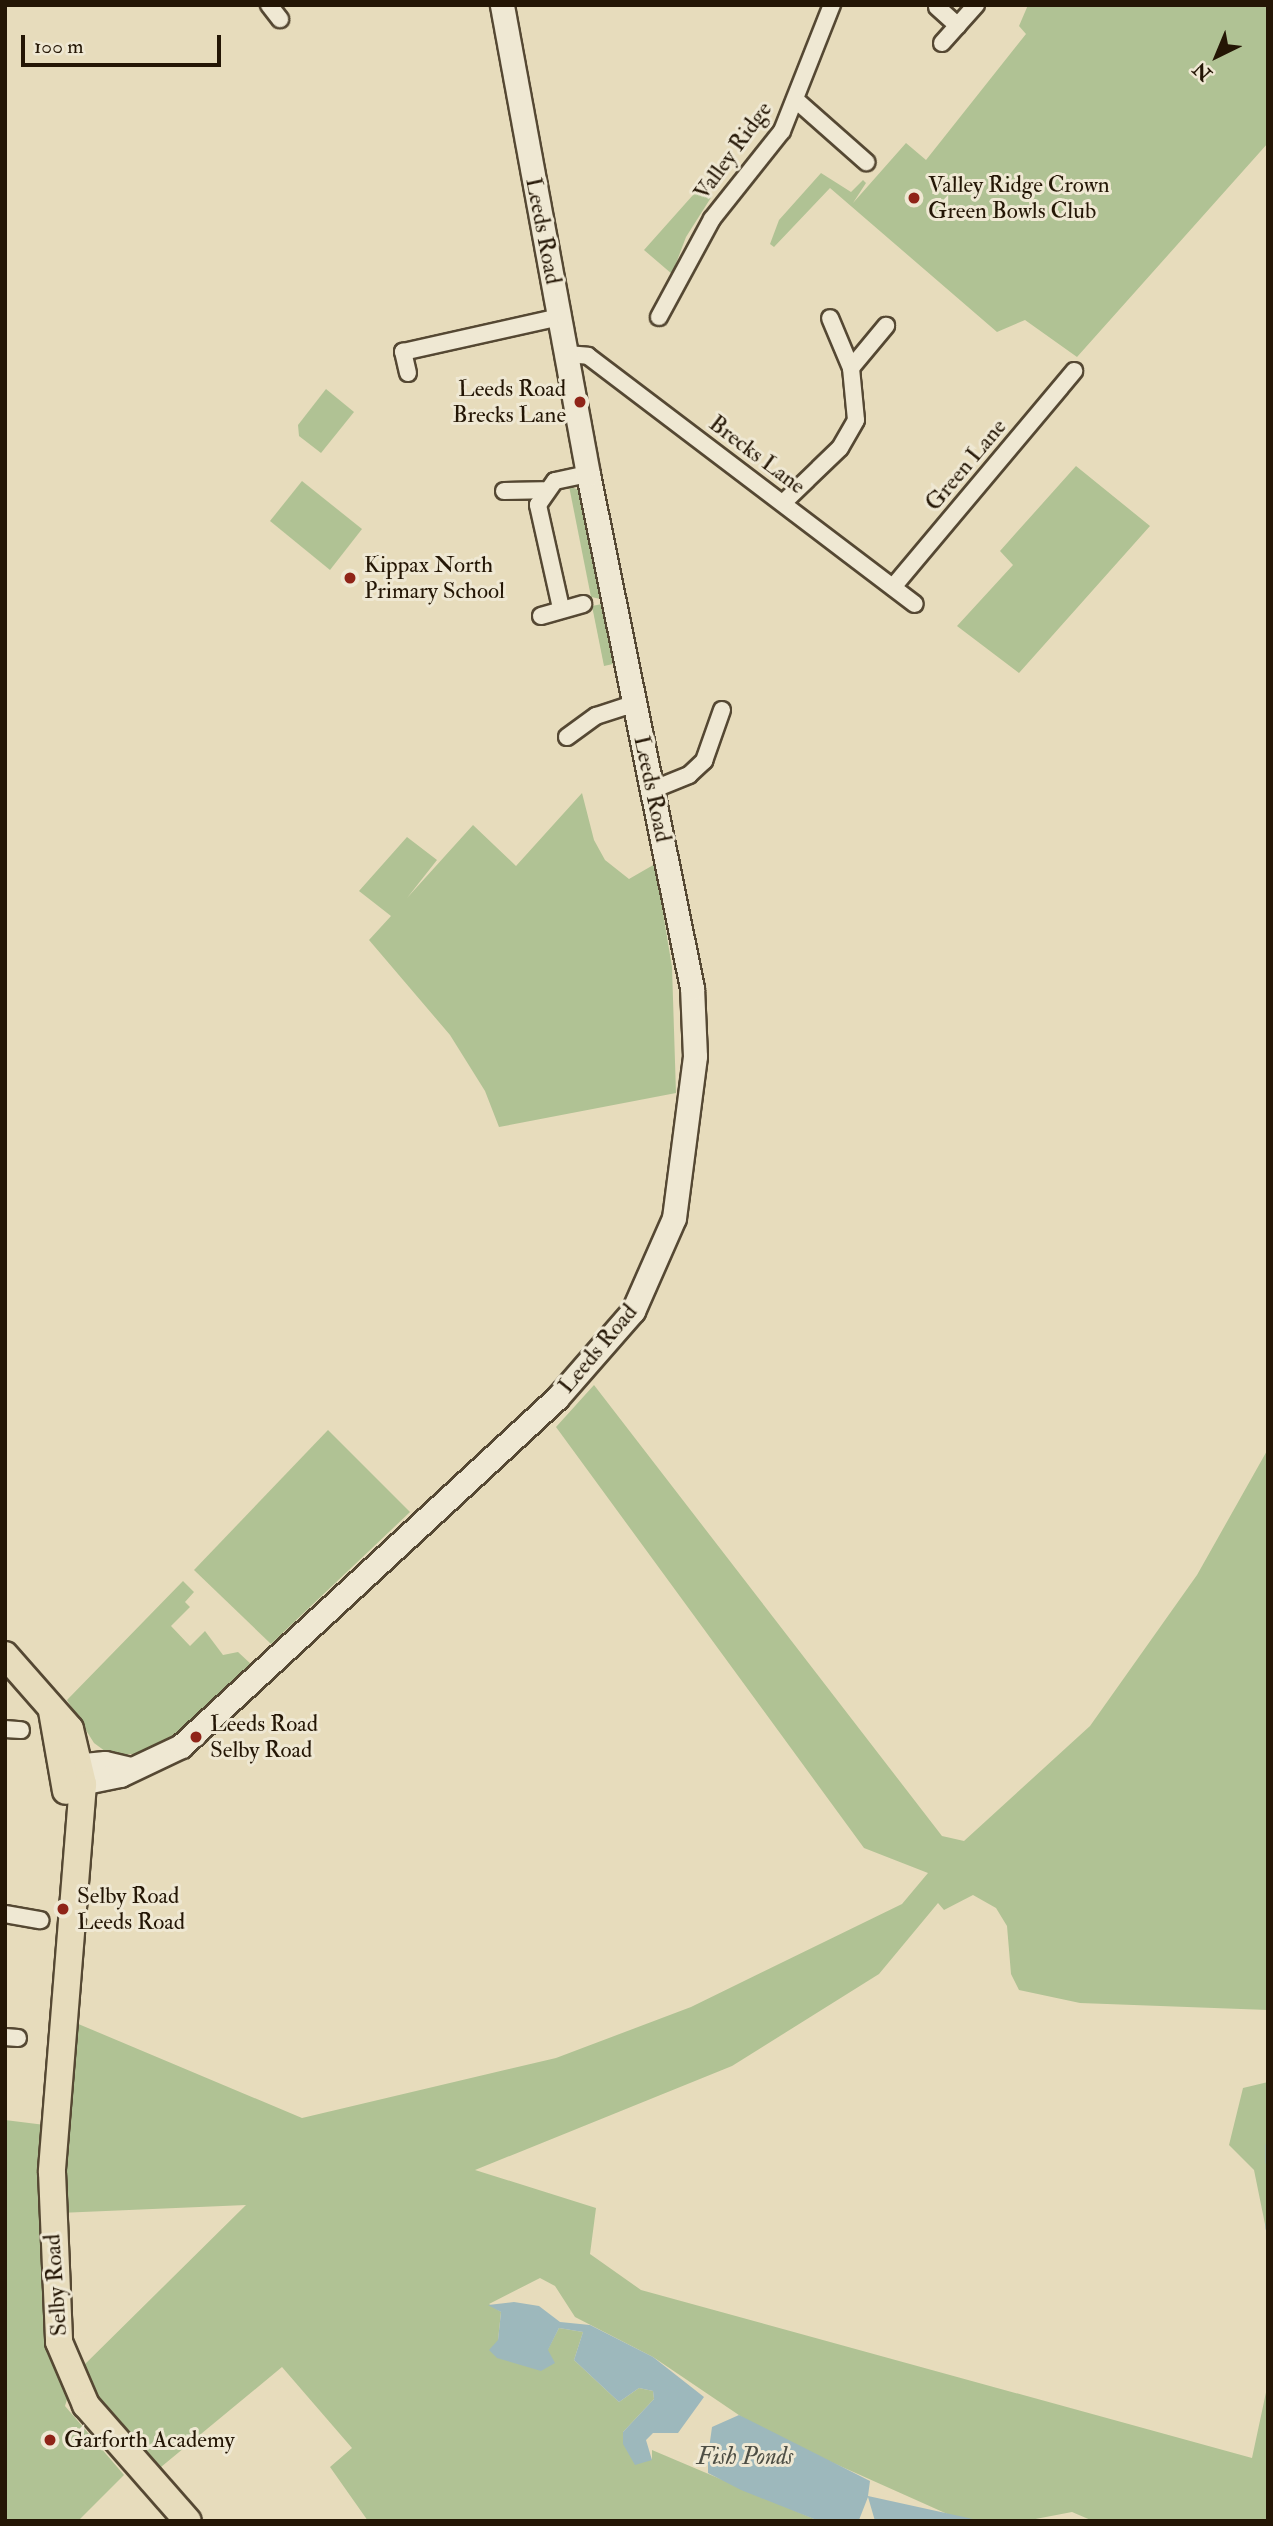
<!DOCTYPE html>
<html>
<head>
<meta charset="utf-8">
<style>
  body { margin:0 }
  #map { position:relative; width:1273px; height:2526px; overflow:hidden; background:#e7dcbc; font-family:"IM FELL Double Pica",serif }
  div>[style] { position:absolute }
  .green>* { inset:0; background:#b0c294 }
  .water>* { inset:0; background:#9db8bc }
  .stream>* { height:4.5px; margin:-2.25px; padding:0 2.25px; transform-origin:2.25px; border-radius:2.25px; background:#9db8bc }
  .roads { filter:drop-shadow(2px 0 #554833) drop-shadow(-2px 0 #554833) drop-shadow(0 2px #554833) drop-shadow(0 -2px #554833) }
  .minor>* { height:16px; margin:-8px; padding:0 8px; transform-origin:8px; border-radius:8px; background:#efe8d3 }
  .secondary>* { height:23px; margin:-11.5px; padding:0 11.5px; transform-origin:11.5px; border-radius:11.5px; background:#efe8d3 }
  .trunk>* { height:26px; margin:-13px; padding:0 13px; transform-origin:13px; border-radius:13px; background:#e7dcbc }
  .dots>* { width:19px; height:19px; translate:-50% -50%; box-sizing:border-box; border:4px solid #efe8d3; border-radius:50% }
  span { translate:-50% -50%; white-space:nowrap; text-align:center; line-height:1.15; -webkit-text-stroke:6px #efe8d3; paint-order:stroke }
  .street-label { font-size:23px; color:#241605 }
  .poi-label { font-size:23px; color:#241605 }
  .left { translate:0 -50%; text-align:left }
  .right { translate:-100% -50%; text-align:right }
  .water-label { font-size:24px; color:#4e4f45; font-style:italic }
  .frame { position:absolute; inset:0; border:7px solid #241605; pointer-events:none }
  .north { position:absolute; left:1182px; top:21px; width:70px; height:70px; -webkit-text-stroke:5px #efe8d3; paint-order:stroke; rotate:223deg; font-size:19px; font-weight:700; line-height:28px; text-align:center; color:#241605 }
  .north::after { content:''; display:block; margin:auto; width:24px; height:32px; background:#241605; clip-path:polygon(50% 0,100% 100%,50% 72%,0 100%) }
  .scale { position:absolute; left:21px; top:35px; width:200px; height:32px; box-sizing:border-box; border:4px solid #241605; border-top:0; padding-left:9px; font-size:21px; line-height:24px; white-space:nowrap; color:#241605; -webkit-text-stroke:5px #efe8d3; paint-order:stroke }
</style>
</head>
<body>
<div id="map">
  <div class="green">
    <i style="clip-path:polygon(1028px 5px,1268px 5px,1268px 143px,1077px 357px,1025px 320px,997px 332px,830px 188px,774px 247px,770px 244px,779px 220px,821px 173px,851px 192px,863px 180px,866px 183px,853px 203px,906px 143px,926px 160px,1026px 34px,1019px 26px)"></i>
    <i style="clip-path:polygon(701px 186px,712px 196px,686px 237px,672px 274px,644px 250px)"></i>
    <i style="clip-path:polygon(326px 389px,354px 412px,321px 453px,299px 436px,298px 425px)"></i>
    <i style="clip-path:polygon(1076px 466px,1150px 526px,1019px 673px,957px 626px,1013px 565px,1000px 551px)"></i>
    <i style="clip-path:polygon(302px 481px,362px 529px,330px 570px,270px 521px)"></i>
    <i style="clip-path:polygon(569px 486px,581px 491px,601px 599px,591px 597px)"></i>
    <i style="clip-path:polygon(602px 604px,613px 664px,604px 666px,592px 606px)"></i>
    <i style="clip-path:polygon(582px 793px,594px 840px,605px 860px,629px 879px,655px 864px,672px 967px,676px 1093px,499px 1127px,485px 1091px,450px 1035px,369px 940px,391px 916px,359px 891px,407px 837px,437px 860px,407px 898px,473px 825px,516px 866px)"></i>
    <i style="clip-path:polygon(594px 1385px,942px 1836px,964px 1841px,1090px 1726px,1197px 1575px,1268px 1449px,1268px 2010px,1080px 2003px,1019px 1990px,1011px 1974px,1007px 1926px,996px 1908px,973px 1895px,944px 1910px,938px 1903px,879px 1974px,732px 2066px,475px 2170px,596px 2208px,590px 2254px,641px 2290px,1252px 2458px,1268px 2383px,1268px 2521px,1093px 2521px,1072px 2512px,1025px 2521px,963px 2521px,764px 2432px,653px 2357px,575px 2317px,555px 2286px,540px 2278px,489px 2304px,501px 2312px,498px 2340px,548px 2349px,559px 2328px,583px 2332px,574px 2360px,619px 2402px,639px 2388px,653px 2391px,654px 2399px,623px 2432px,652px 2460px,652px 2450px,819px 2521px,368px 2521px,330px 2467px,352px 2448px,282px 2367px,161px 2467px,204px 2521px,199px 2521px,122px 2437px,78px 2371px,246px 2205px,59px 2213px,76px 2023px,302px 2118px,556px 2058px,691px 2007px,902px 1904px,928px 1873px,864px 1848px,556px 1427px)"></i>
    <i style="clip-path:polygon(328px 1430px,410px 1512px,271px 1644px,194px 1570px)"></i>
    <i style="clip-path:polygon(183px 1581px,194px 1592px,185px 1602px,190px 1607px,171px 1626px,190px 1646px,205px 1631px,223px 1655px,238px 1652px,252px 1665px,180px 1736px,146px 1754px,109px 1754px,94px 1743px,67px 1700px)"></i>
    <i style="clip-path:polygon(1268px 2082px,1268px 2239px,1254px 2170px,1229px 2145px,1243px 2088px)"></i>
    <i style="clip-path:polygon(5px 2120px,45px 2125px,44px 2337px,68px 2396px,65px 2406px,124px 2475px,78px 2521px,5px 2521px)"></i>
  </div>
  <div class="water">
    <i style="clip-path:polygon(514px 2302px,539px 2306px,560px 2322px,590px 2325px,653px 2357px,704px 2397px,678px 2433px,653px 2433px,646px 2440px,652px 2460px,635px 2465px,623px 2444px,623px 2432px,654px 2399px,653px 2391px,639px 2388px,619px 2402px,574px 2360px,583px 2332px,559px 2328px,548px 2350px,555px 2363px,541px 2371px,497px 2358px,489px 2350px,498px 2340px,501px 2312px,488px 2305px)"></i>
    <i style="clip-path:polygon(739px 2415px,870px 2481px,868px 2496px,982px 2521px,875px 2521px,868px 2497px,859px 2520px,819px 2521px,741px 2490px,708px 2473px,708px 2456px,712px 2427px)"></i>
  </div>
  <div class="stream">
    <i style="left:1268px;top:2145px;width:17px;rotate:90deg"></i>
    <i style="left:1268px;top:2224px;width:4px;rotate:90deg"></i>
    <i style="left:1267px;top:2521px;width:2px;rotate:-63deg"></i>
  </div>
  <div class="roads">
    <div class="minor">
      <i style="left:269px;top:5px;width:18px;rotate:52deg"></i>
      <i style="left:937px;top:7px;width:28px;rotate:42deg"></i>
      <i style="left:942px;top:43px;width:51px;rotate:-48.2deg"></i>
      <i style="left:796px;top:100px;width:94px;rotate:41.5deg"></i>
      <i style="left:659px;top:317px;width:111px;rotate:-61.6deg"></i>
      <i style="left:712px;top:219px;width:112px;rotate:-51.5deg"></i>
      <i style="left:782px;top:131px;width:136px;rotate:-68.4deg"></i>
      <i style="left:567px;top:354px;width:21px;rotate:5deg"></i>
      <i style="left:588px;top:356px;width:410px;rotate:37.2deg"></i>
      <i style="left:851px;top:368px;width:55px;rotate:-50.2deg"></i>
      <i style="left:408px;top:373px;width:22px;rotate:-103deg"></i>
      <i style="left:403px;top:352px;width:160px;rotate:-12.6deg"></i>
      <i style="left:504px;top:491px;width:39px;rotate:-1deg"></i>
      <i style="left:783px;top:503px;width:79px;rotate:-44deg"></i>
      <i style="left:840px;top:448px;width:32px;rotate:-60deg"></i>
      <i style="left:856px;top:420px;width:52px;rotate:-95.5deg"></i>
      <i style="left:851px;top:368px;width:54px;rotate:-112.8deg"></i>
      <i style="left:893px;top:587px;width:282px;rotate:-50deg"></i>
      <i style="left:561px;top:608px;width:106px;rotate:-102.6deg"></i>
      <i style="left:538px;top:505px;width:29px;rotate:-55deg"></i>
      <i style="left:555px;top:481px;width:34px;rotate:-12deg"></i>
      <i style="left:541px;top:616px;width:44px;rotate:-15.9deg"></i>
      <i style="left:567px;top:737px;width:36px;rotate:-36deg"></i>
      <i style="left:596px;top:716px;width:40px;rotate:-18deg"></i>
      <i style="left:652px;top:790px;width:40px;rotate:-22deg"></i>
      <i style="left:689px;top:775px;width:21px;rotate:-43deg"></i>
      <i style="left:704px;top:761px;width:54px;rotate:-70.6deg"></i>
      <i style="left:5px;top:1729px;width:16px;rotate:4deg"></i>
      <i style="left:5px;top:1914px;width:36px;rotate:10deg"></i>
      <i style="left:5px;top:2037px;width:13px;rotate:4deg"></i>
    </div>
    <div class="secondary">
      <i style="left:63px;top:1767px;width:42px;rotate:-5.4deg"></i>
      <i style="left:105px;top:1763px;width:26px;rotate:13deg"></i>
      <i style="left:66px;top:1786px;width:55px;rotate:-11.5deg"></i>
      <i style="left:120px;top:1775px;width:68px;rotate:-25.4deg"></i>
      <i style="left:181px;top:1746px;width:512px;rotate:-42.79deg"></i>
      <i style="left:557px;top:1398px;width:116px;rotate:-48.9deg"></i>
      <i style="left:633px;top:1311px;width:102px;rotate:-66.2deg"></i>
      <i style="left:674px;top:1218px;width:163px;rotate:-82.6deg"></i>
      <i style="left:695px;top:1056px;width:68px;rotate:-92.5deg"></i>
      <i style="left:692px;top:988px;width:524px;rotate:-101.44deg"></i>
      <i style="left:588px;top:474px;width:477px;rotate:-100.4deg"></i>
    </div>
    <div class="trunk">
      <i style="left:5px;top:1655px;width:98px;rotate:48.7deg"></i>
      <i style="left:70px;top:1729px;width:57px;rotate:76.7deg"></i>
      <i style="left:83px;top:1784px;width:389px;rotate:94.6deg"></i>
      <i style="left:52px;top:2172px;width:170px;rotate:87.6deg"></i>
      <i style="left:59px;top:2342px;width:69px;rotate:66.8deg"></i>
      <i style="left:86px;top:2405px;width:154px;rotate:48.7deg"></i>
      <i style="left:52px;top:1711px;width:81px;rotate:80.1deg"></i>
    </div>
  </div>
  <div class="dots">
    <i style="left:914px;top:198px;background:#8f2418"></i>
    <i style="left:580px;top:402px;background:#8f2418"></i>
    <i style="left:350px;top:578px;background:#8f2418"></i>
    <i style="left:196px;top:1737px;background:#8f2418"></i>
    <i style="left:63px;top:1909px;background:#8f2418"></i>
    <i style="left:50px;top:2440px;background:#8f2418"></i>
  </div>
  <div class="street-label">
    <span style="left:733px;top:151px;rotate:-54deg">Valley Ridge</span>
    <span style="left:543px;top:231px;rotate:79deg">Leeds Road</span>
    <span style="left:757px;top:455px;rotate:37deg">Brecks Lane</span>
    <span style="left:966px;top:465px;rotate:-50deg">Green Lane</span>
    <span style="left:652px;top:789px;rotate:78deg">Leeds Road</span>
    <span style="left:598px;top:1349px;rotate:-50deg">Leeds Road</span>
    <span style="left:56px;top:2285px;rotate:-94deg">Selby Road</span>
  </div>
  <div class="poi-label">
    <span class="left" style="left:928px;top:198px">Valley Ridge Crown<br>Green Bowls Club</span>
    <span class="right" style="left:566px;top:402px">Leeds Road<br>Brecks Lane</span>
    <span class="left" style="left:364px;top:578px">Kippax North<br>Primary School</span>
    <span class="left" style="left:210px;top:1737px">Leeds Road<br>Selby Road</span>
    <span class="left" style="left:77px;top:1909px">Selby Road<br>Leeds Road</span>
    <span class="left" style="left:64px;top:2440px">Garforth Academy</span>
  </div>
  <div class="water-label">
    <span style="left:745px;top:2457px">Fish Ponds</span>
  </div>
  <div class="frame"></div>
  <div class="north">N</div>
  <div class="scale">100 m</div>
</div>
</body>
</html>
